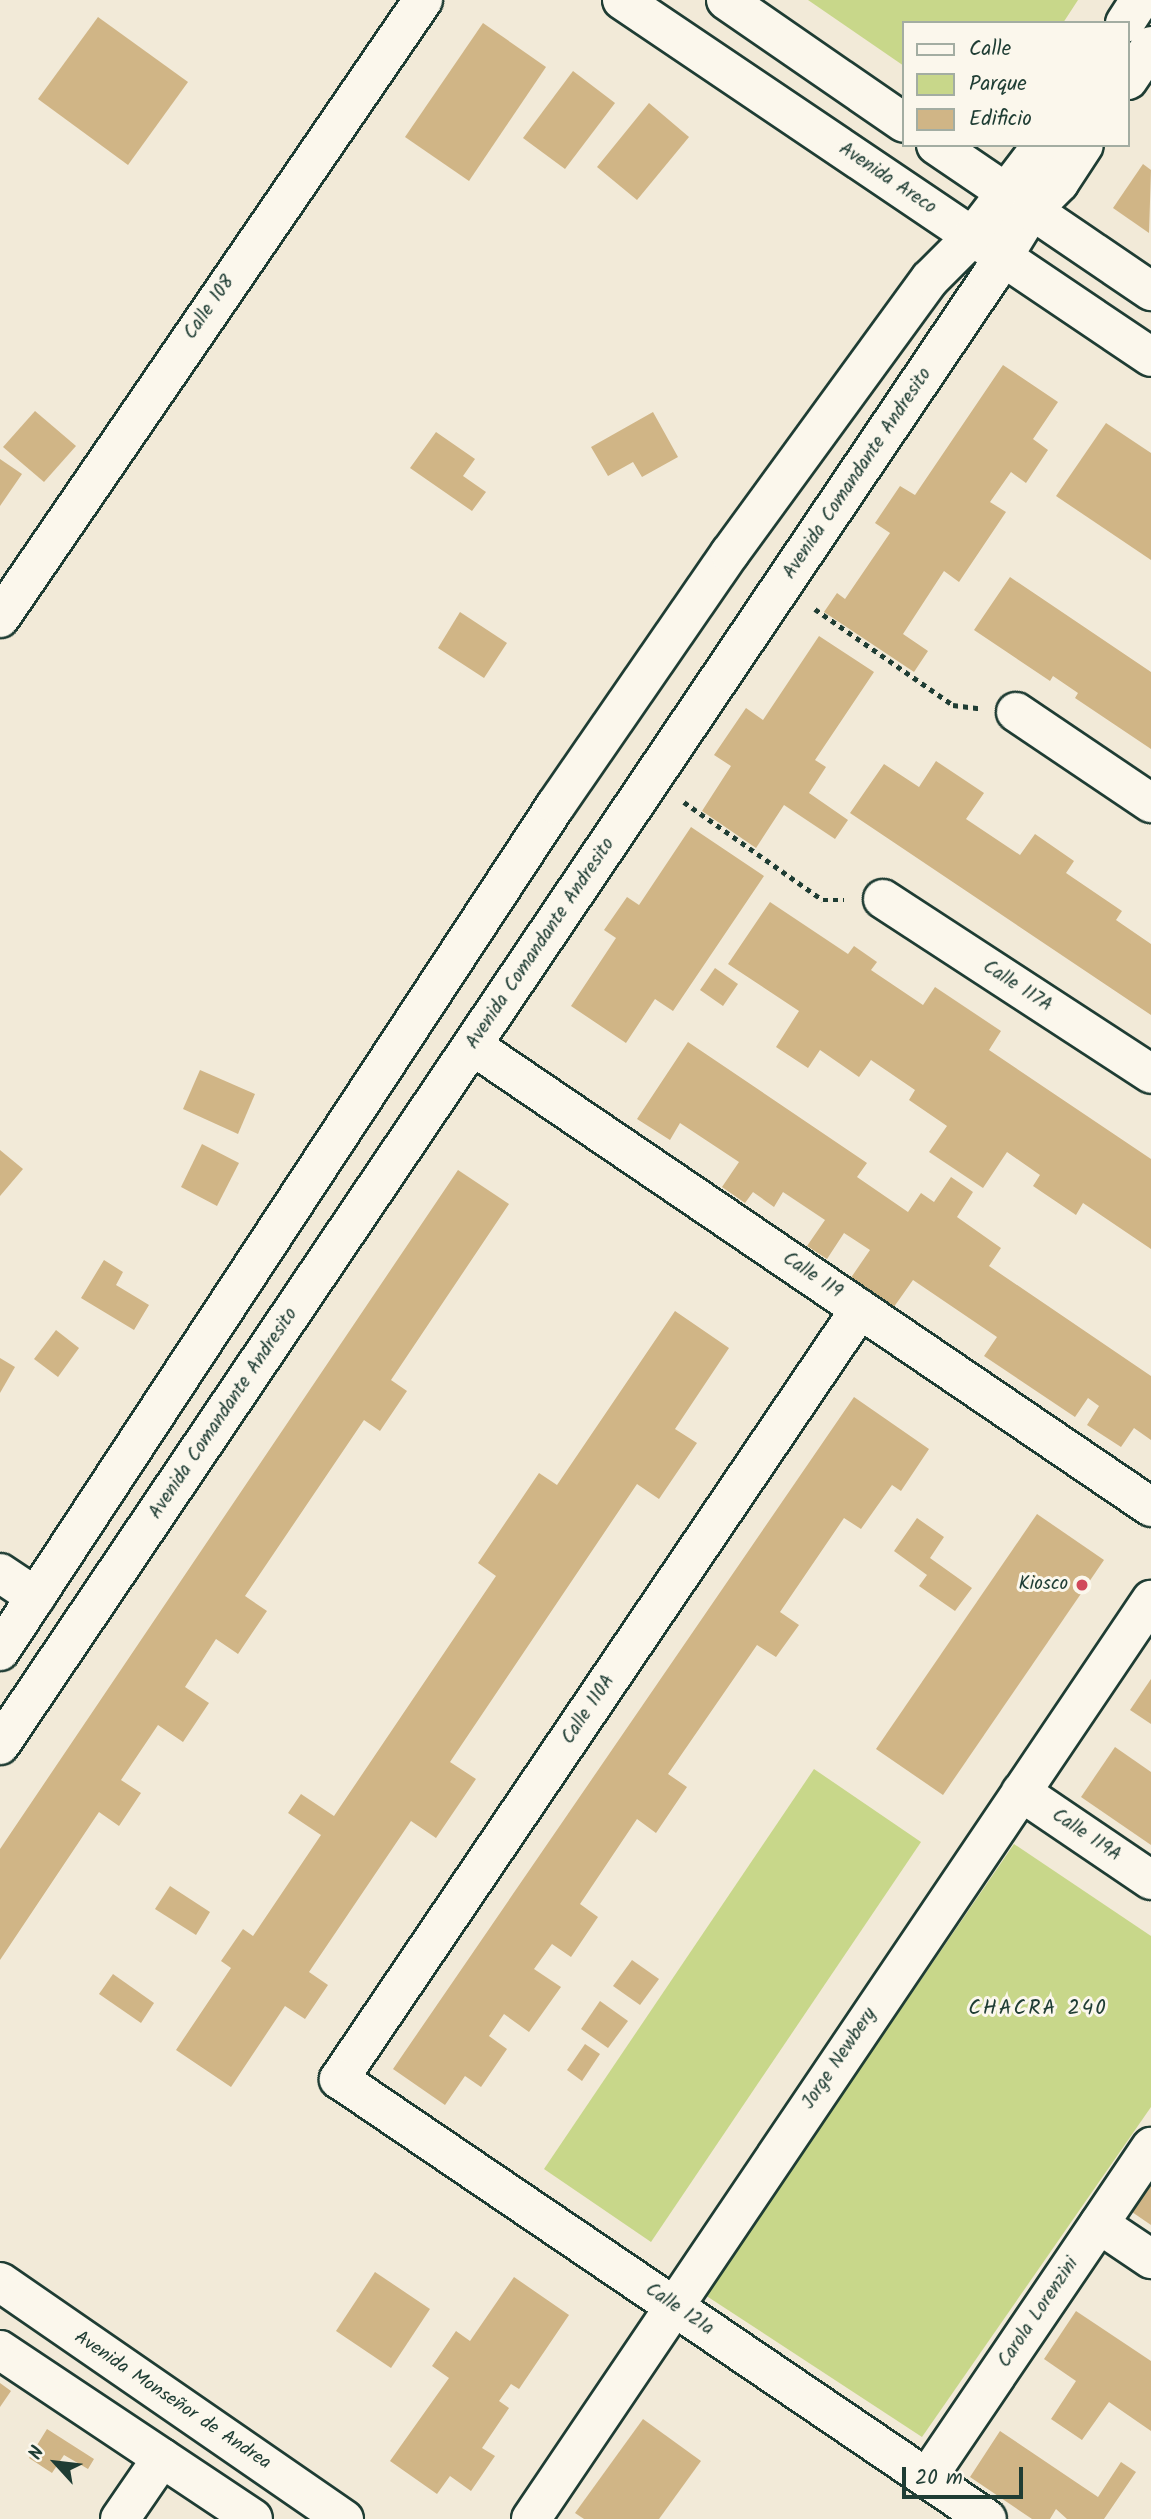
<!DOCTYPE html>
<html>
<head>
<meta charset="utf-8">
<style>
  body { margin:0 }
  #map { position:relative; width:1151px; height:2519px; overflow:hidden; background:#f2ead8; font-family:Kalam,sans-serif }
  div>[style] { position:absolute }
  .green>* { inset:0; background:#c8d78a }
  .building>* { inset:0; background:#d0b586 }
  .path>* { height:4.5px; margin-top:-2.25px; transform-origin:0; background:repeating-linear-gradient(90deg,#1f3d34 0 5px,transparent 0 10px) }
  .roads { filter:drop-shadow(2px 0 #1f3d34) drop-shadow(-2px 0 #1f3d34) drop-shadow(0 2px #1f3d34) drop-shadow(0 -2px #1f3d34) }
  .street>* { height:38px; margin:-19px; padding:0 19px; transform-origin:19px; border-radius:19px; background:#fbf7ec }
  .secondary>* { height:38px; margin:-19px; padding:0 19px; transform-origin:19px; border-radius:19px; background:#fbf7ec }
  .dots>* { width:19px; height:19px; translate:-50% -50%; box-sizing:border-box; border:4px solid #fbf7ec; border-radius:50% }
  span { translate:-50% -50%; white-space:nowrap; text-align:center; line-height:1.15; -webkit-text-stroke:6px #fbf7ec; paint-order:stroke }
  .street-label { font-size:19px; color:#1f3d34 }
  .poi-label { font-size:19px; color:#1f3d34 }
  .right { translate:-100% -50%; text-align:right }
  .neighbourhood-label { font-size:21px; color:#1f3d34; letter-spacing:2px }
  .legend { position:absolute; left:902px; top:21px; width:228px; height:126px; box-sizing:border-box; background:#fbf7ec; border:2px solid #a3ada2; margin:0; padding:9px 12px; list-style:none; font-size:21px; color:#1f3d34 }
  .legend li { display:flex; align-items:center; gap:14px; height:35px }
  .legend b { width:35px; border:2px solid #a3ada2 }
  .north { position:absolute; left:21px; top:2428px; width:70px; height:70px; -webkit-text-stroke:5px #fbf7ec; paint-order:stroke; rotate:297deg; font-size:19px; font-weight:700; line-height:28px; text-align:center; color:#1f3d34 }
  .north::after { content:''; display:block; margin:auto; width:24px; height:32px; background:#1f3d34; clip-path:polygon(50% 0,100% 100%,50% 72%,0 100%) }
  .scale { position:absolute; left:902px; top:2467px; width:121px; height:32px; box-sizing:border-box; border:4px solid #1f3d34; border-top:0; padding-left:9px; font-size:21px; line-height:24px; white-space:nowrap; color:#1f3d34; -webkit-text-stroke:5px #fbf7ec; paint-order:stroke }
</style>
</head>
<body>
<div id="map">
  <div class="green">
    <i style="clip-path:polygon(808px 0,1078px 0,1063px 23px,904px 23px,904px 66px)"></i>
    <i style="clip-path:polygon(814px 1769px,921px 1842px,651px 2242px,544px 2169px)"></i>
    <i style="clip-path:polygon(1014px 1844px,1151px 1936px,1151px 2107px,922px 2437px,705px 2295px)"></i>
  </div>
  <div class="building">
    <i style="clip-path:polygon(98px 17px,188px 82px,128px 165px,38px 99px)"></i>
    <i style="clip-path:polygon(483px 23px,546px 67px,469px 181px,405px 137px)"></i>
    <i style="clip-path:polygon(573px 71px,615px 103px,565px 169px,523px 138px)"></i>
    <i style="clip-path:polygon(649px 103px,689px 137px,637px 200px,597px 167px)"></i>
    <i style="clip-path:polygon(1143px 164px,1151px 170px,1149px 233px,1113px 208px)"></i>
    <i style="clip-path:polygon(1003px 365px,1058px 402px,1033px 439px,1048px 450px,1026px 483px,1011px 472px,990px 502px,1006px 512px,959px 582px,944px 571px,903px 634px,928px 651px,914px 672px,824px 612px,837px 593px,845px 599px,890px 533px,875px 523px,900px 486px,915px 495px)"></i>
    <i style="clip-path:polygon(35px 411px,76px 446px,44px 482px,3px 447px)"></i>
    <i style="clip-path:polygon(653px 412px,678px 457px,642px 477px,633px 462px,608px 476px,591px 447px)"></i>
    <i style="clip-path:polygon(1106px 423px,1151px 453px,1151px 560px,1056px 496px)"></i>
    <i style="clip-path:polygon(436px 432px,475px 459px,463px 476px,486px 492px,472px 511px,410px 468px)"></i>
    <i style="clip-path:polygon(0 459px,22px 474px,0 506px)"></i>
    <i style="clip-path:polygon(1010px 577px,1151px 672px,1151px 749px,1075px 698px,1078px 693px,1053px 676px,1050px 681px,974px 630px)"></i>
    <i style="clip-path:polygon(460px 612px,507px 643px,484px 678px,438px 648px)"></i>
    <i style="clip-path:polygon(819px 636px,874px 672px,815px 760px,826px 767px,809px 793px,848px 820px,835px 839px,784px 805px,756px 848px,702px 811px,731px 766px,714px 755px,746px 708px,763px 720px)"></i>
    <i style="clip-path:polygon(936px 761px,984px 793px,966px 819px,1020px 855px,1035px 834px,1074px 861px,1066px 873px,1122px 911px,1116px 920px,1151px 944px,1151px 1015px,850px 813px,884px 764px,919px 787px)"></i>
    <i style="clip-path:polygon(691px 827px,764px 876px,673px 1011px,655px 999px,626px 1043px,571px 1006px,616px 938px,604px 930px,627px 897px,639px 905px)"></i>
    <i style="clip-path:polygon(770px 902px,848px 954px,854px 946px,877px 962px,871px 970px,923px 1005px,935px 987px,1001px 1031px,989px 1050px,1151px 1159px,1151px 1249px,1083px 1203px,1076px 1215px,1033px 1186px,1040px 1175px,1007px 1152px,983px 1188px,929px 1152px,947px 1126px,909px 1100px,915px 1090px,871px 1060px,859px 1077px,820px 1050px,808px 1068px,776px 1047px,799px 1011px,728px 964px)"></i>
    <i style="clip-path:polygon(715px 968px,738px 984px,723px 1006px,700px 990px)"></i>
    <i style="clip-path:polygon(688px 1042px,867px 1163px,857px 1177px,908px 1212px,921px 1193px,934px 1202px,951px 1177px,973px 1192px,957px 1217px,1001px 1248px,989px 1266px,1151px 1376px,1151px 1440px,1134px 1428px,1121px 1447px,1087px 1425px,1099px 1406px,1088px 1398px,1075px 1417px,984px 1356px,997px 1337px,913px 1280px,891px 1311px,848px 1282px,870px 1250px,844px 1233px,827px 1259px,807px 1246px,825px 1220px,783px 1192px,774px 1207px,753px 1192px,745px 1203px,722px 1187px,739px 1162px,680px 1123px,670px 1140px,637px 1119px)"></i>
    <i style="clip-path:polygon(200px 1070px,255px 1094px,238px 1134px,183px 1109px)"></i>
    <i style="clip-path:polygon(202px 1144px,239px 1163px,217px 1206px,181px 1187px)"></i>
    <i style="clip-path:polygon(0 1150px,23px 1169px,0 1196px)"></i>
    <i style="clip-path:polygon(458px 1170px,509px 1204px,391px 1380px,407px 1391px,380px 1431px,364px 1420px,245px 1596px,267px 1611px,238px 1654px,216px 1639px,185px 1687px,209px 1703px,183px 1742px,158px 1725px,121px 1780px,141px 1793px,119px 1826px,99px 1812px,0 1960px,0 1849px)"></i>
    <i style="clip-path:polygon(104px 1260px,123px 1272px,116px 1285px,149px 1305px,134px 1330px,81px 1298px)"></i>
    <i style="clip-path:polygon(675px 1311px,729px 1348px,675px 1429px,697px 1443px,659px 1499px,637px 1484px,450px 1762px,476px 1779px,436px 1838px,411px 1821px,309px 1972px,328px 1985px,305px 2019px,285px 2006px,231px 2087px,176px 2050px,231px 1968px,221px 1961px,243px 1929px,253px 1936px,321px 1835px,288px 1813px,301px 1794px,334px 1816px,496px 1576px,478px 1563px,539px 1473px,557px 1485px)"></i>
    <i style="clip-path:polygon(56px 1330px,79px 1348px,58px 1377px,34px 1359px)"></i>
    <i style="clip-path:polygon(0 1358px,15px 1367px,0 1393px)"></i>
    <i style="clip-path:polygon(854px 1397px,929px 1449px,901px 1491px,892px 1485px,861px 1529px,844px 1518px,780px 1612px,799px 1625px,776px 1657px,757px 1645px,668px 1774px,687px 1787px,656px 1833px,637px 1819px,580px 1904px,598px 1917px,571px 1957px,552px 1944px,534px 1969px,561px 1987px,529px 2032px,504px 2014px,489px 2036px,507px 2049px,481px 2087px,465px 2076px,445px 2105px,393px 2069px)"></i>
    <i style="clip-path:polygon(1037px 1514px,1104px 1560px,943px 1795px,876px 1749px)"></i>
    <i style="clip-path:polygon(917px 1518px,944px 1537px,930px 1558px,972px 1588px,955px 1611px,919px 1586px,927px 1575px,894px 1551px)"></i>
    <i style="clip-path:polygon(1151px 1679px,1151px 1724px,1130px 1710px)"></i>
    <i style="clip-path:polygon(1115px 1747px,1151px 1772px,1151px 1845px,1081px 1797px)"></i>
    <i style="clip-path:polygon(170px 1886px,210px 1912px,196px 1935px,155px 1909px)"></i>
    <i style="clip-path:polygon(632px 1960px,659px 1979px,640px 2005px,613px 1986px)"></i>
    <i style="clip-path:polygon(113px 1974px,154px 2003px,141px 2023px,99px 1994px)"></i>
    <i style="clip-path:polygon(600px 2001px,628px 2021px,608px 2048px,581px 2029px)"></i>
    <i style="clip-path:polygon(585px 2044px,600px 2054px,582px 2081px,567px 2070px)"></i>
    <i style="clip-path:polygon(1151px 2184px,1151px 2225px,1132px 2212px)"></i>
    <i style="clip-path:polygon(375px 2272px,430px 2309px,391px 2368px,336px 2331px)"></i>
    <i style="clip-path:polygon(514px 2277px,569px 2315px,519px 2389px,511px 2384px,499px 2401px,509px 2408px,482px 2448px,495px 2456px,471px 2491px,450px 2476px,437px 2494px,390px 2461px,449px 2378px,432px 2366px,456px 2331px,470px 2341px)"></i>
    <i style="clip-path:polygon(1076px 2311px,1151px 2361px,1151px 2431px,1109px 2402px,1082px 2440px,1051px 2419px,1076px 2381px,1044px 2359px)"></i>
    <i style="clip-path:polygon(0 2383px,11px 2391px,0 2407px)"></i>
    <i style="clip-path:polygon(643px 2419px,701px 2461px,659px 2519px,584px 2519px,575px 2513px)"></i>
    <i style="clip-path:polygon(47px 2429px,94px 2459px,88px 2469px,64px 2455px,52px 2473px,29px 2458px)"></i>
    <i style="clip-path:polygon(1000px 2431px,1098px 2497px,1121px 2462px,1136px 2472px,1104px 2519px,1067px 2519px,1056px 2509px,1050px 2519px,1032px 2519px,970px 2477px)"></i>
  </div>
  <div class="path">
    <i style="left:815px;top:609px;width:168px;rotate:34.8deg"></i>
    <i style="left:953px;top:705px;width:26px;rotate:7deg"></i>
    <i style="left:684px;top:802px;width:170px;rotate:35.2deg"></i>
    <i style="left:823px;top:900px;width:21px"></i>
  </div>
  <div class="roads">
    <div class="street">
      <i style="left:0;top:618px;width:749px;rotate:-55.61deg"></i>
      <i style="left:1016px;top:712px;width:163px;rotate:34deg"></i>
      <i style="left:883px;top:899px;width:320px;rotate:33.1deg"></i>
      <i style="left:473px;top:1046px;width:820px;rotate:34.21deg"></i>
      <i style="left:860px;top:1309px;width:930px;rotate:124.08deg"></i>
      <i style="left:339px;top:2079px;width:783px;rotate:34.18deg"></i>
      <i style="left:0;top:1573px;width:43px;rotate:33.7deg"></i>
      <i style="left:1021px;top:1792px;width:157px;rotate:34.1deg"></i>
      <i style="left:1099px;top:2224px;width:63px;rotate:33.9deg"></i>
      <i style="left:927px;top:2478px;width:400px;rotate:-55.9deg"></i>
      <i style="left:120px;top:2519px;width:74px;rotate:-55.5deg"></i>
      <i style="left:531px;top:2519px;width:1109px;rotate:-55.99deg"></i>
    </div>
    <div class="secondary">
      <i style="left:622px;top:0;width:638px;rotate:34.01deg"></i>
      <i style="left:726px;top:0;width:216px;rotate:34.6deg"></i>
      <i style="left:1125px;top:23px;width:27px;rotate:-57deg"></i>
      <i style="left:1128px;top:80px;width:41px;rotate:-55.9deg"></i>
      <i style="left:936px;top:145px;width:260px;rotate:34.2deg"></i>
      <i style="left:0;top:1651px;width:1012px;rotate:-56.69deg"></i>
      <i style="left:556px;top:805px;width:306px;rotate:-55.4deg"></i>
      <i style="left:730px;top:553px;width:339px;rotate:-53.9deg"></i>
      <i style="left:930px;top:279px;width:59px;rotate:-45deg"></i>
      <i style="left:972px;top:237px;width:116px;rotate:-52.7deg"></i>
      <i style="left:0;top:1745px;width:1772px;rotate:-56deg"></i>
      <i style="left:991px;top:276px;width:76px;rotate:-58.4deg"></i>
      <i style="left:1031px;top:211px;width:40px;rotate:-45deg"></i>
      <i style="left:1059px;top:183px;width:45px;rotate:-56.7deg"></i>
      <i style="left:0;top:2282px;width:418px;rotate:34.6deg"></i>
      <i style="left:0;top:2350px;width:304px;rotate:33.7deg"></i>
    </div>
  </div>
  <div class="dots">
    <i style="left:1082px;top:1585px;background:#d1495b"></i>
  </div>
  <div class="street-label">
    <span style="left:887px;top:179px;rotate:34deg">Avenida Areco</span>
    <span style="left:210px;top:308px;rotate:-55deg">Calle 108</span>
    <span style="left:858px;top:474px;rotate:-56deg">Avenida Comandante Andresito</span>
    <span style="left:541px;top:944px;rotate:-56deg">Avenida Comandante Andresito</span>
    <span style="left:1017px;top:987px;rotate:33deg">Calle 117A</span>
    <span style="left:812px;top:1276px;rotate:34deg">Calle 119</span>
    <span style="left:224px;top:1414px;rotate:-56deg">Avenida Comandante Andresito</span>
    <span style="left:589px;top:1710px;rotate:-56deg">Calle 110A</span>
    <span style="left:1086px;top:1836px;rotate:34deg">Calle 119A</span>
    <span style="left:840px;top:2059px;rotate:-56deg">Jorge Newbery</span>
    <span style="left:679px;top:2310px;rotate:34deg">Calle 121a</span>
    <span style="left:1039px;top:2313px;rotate:-56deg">Carola Lorenzini</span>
    <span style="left:172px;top:2401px;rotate:34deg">Avenida Monseñor de Andrea</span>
  </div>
  <div class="poi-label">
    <span class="right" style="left:1068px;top:1585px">Kiosco</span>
  </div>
  <div class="neighbourhood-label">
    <span style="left:1038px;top:2009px">CHACRA 240</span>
  </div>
  <ul class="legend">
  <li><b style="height:9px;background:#fbf7ec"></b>Calle</li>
  <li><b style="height:19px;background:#c8d78a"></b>Parque</li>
  <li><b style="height:19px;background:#d0b586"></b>Edificio</li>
  </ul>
  <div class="north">N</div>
  <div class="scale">20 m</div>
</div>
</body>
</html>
